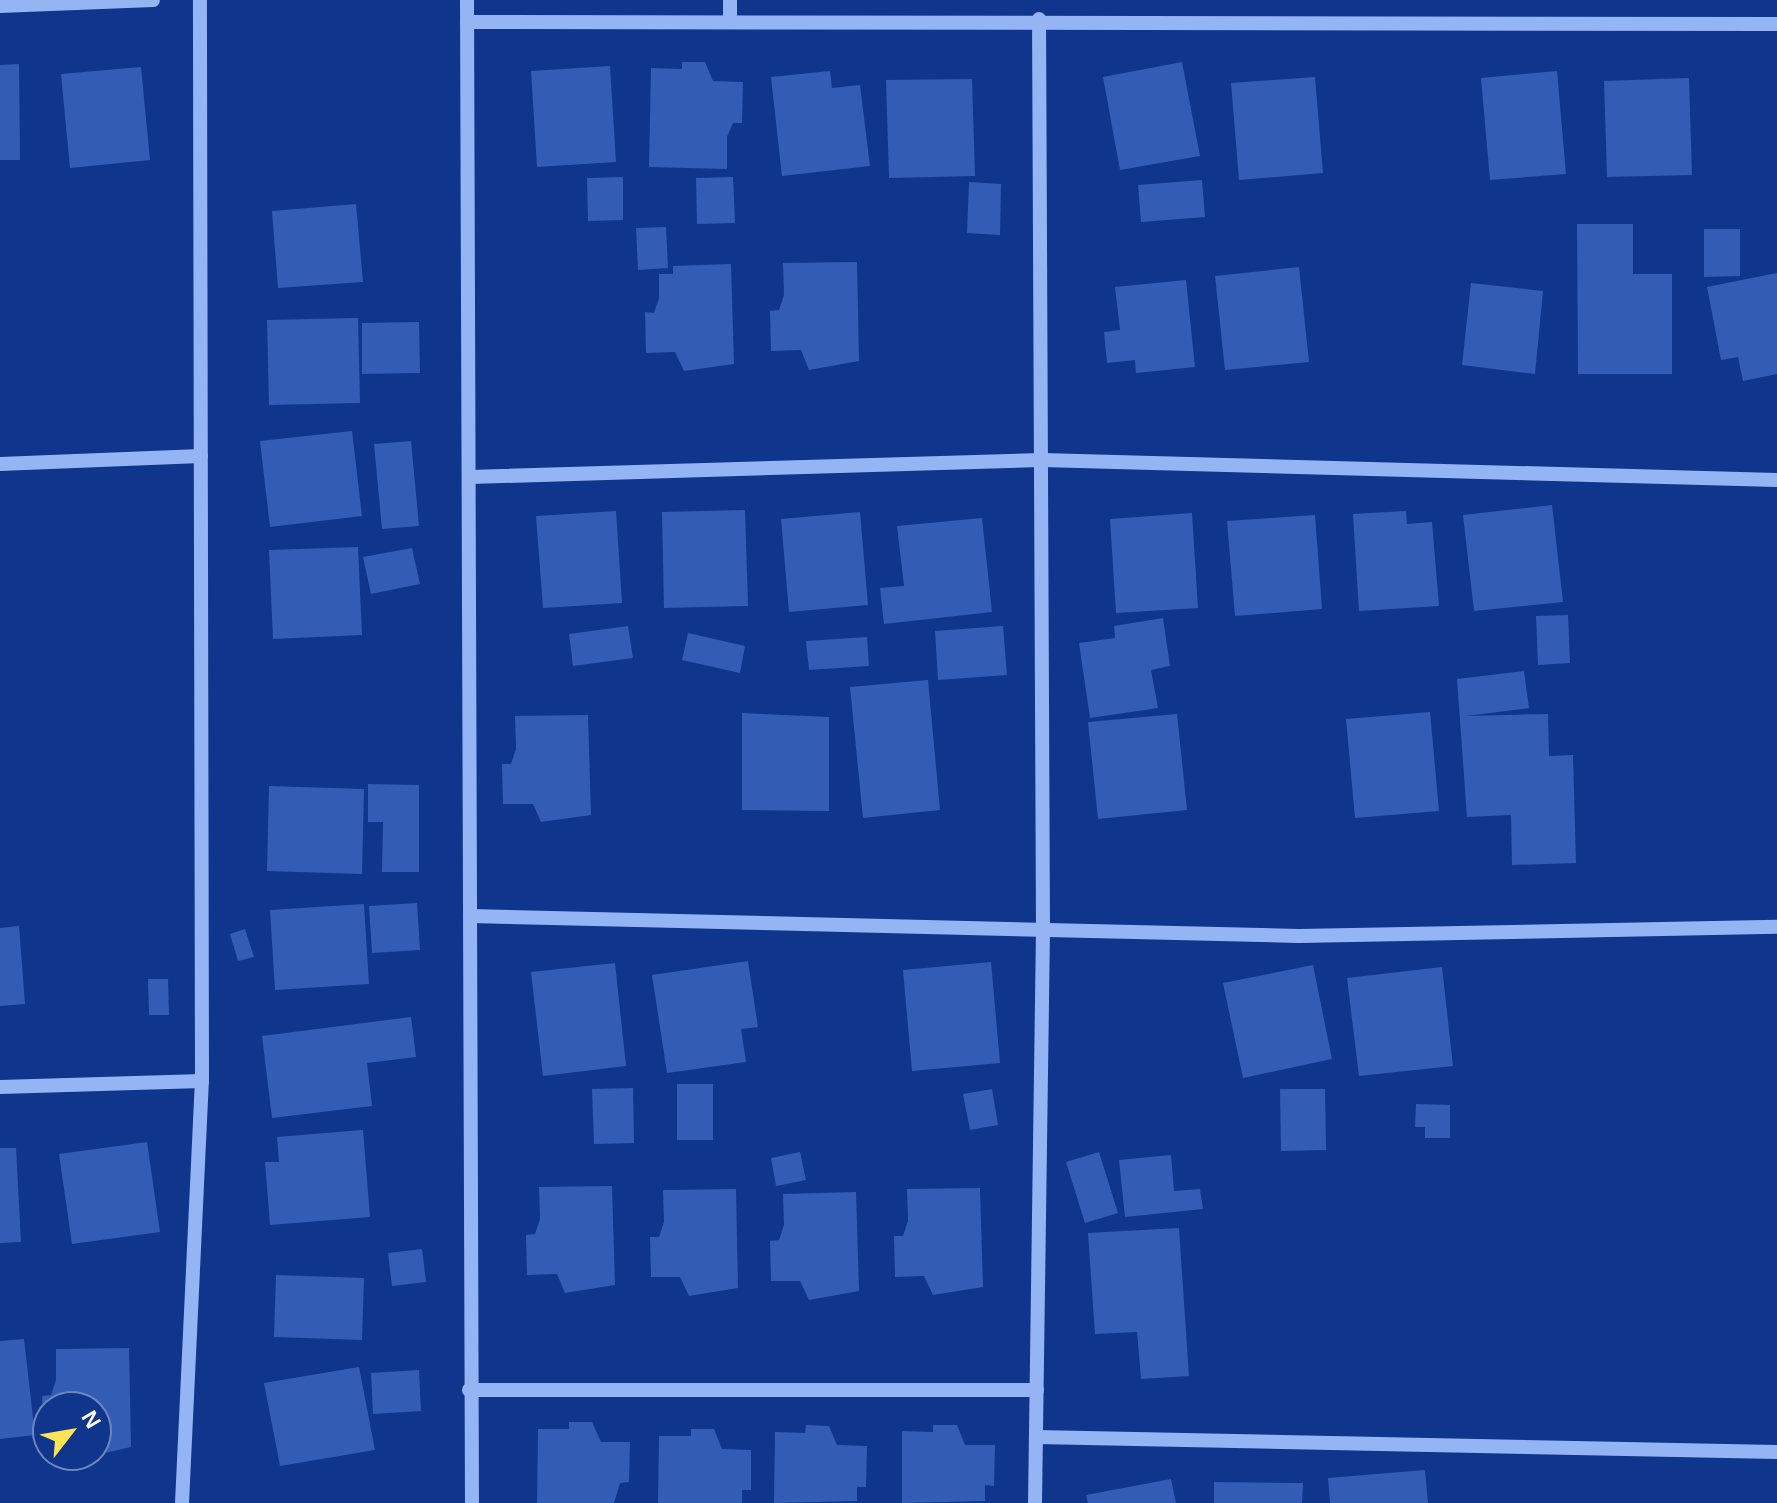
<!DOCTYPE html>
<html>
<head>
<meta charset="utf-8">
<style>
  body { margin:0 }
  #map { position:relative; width:1777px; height:1503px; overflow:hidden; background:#0f368c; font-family:Helvetica,sans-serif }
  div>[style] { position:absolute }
  .building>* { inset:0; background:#335cb4 }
  .minor>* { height:14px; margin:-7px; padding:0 7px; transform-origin:7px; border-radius:7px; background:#95b4f3 }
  span { translate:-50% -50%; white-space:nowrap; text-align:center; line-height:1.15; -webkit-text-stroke:6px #0f368c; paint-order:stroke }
  .north { position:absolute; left:32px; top:1391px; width:80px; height:80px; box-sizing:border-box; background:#0f368c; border:2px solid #6f86ba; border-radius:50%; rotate:59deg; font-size:22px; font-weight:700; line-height:32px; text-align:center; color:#fff }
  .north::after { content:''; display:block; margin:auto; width:28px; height:36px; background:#ffe357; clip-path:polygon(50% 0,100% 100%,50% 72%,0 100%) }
</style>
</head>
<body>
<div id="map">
  <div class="building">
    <i style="clip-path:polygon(682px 62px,705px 62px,713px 81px,743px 82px,742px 123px,733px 123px,727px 137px,727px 169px,649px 167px,651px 68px,682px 69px)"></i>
    <i style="clip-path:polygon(1182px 62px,1200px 156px,1120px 170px,1103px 77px)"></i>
    <i style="clip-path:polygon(19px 64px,20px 160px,0 160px,0 65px)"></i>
    <i style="clip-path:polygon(610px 66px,616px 162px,537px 167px,531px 71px)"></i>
    <i style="clip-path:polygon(141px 67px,150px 160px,70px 168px,61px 74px)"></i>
    <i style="clip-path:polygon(830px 71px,832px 88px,860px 85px,870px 166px,782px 176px,771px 77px)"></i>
    <i style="clip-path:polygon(1557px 71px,1566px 174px,1490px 180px,1481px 78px)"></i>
    <i style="clip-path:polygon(1315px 77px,1323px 173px,1239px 180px,1231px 83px)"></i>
    <i style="clip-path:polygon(1689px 78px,1692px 175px,1607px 177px,1604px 81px)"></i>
    <i style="clip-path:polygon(972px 79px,975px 176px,889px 178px,886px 80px)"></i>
    <i style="clip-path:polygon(623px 177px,623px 220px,588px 221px,587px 178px)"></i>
    <i style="clip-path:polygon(733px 177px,735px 223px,697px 224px,696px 178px)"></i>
    <i style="clip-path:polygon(1202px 180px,1205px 217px,1141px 222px,1138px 185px)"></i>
    <i style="clip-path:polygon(969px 182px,1001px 184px,1000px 235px,967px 233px)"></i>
    <i style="clip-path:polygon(356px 204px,363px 282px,278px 288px,272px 211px)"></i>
    <i style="clip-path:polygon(1577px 224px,1633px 224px,1633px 274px,1672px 274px,1672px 374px,1578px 374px)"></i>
    <i style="clip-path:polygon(666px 227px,668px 268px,638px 270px,636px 228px)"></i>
    <i style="clip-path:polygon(1704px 229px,1740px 229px,1740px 276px,1704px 277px)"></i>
    <i style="clip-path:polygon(857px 262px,859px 361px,809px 370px,801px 350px,771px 351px,770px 311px,779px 310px,784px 295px,783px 263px)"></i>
    <i style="clip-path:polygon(731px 264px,734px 364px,684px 371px,675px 352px,646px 353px,645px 312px,654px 313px,659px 298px,659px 274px,673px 274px,673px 266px)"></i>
    <i style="clip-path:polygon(1299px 267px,1309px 362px,1225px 370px,1215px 276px)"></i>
    <i style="clip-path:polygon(1777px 273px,1777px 374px,1743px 381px,1738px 357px,1721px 360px,1707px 287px)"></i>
    <i style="clip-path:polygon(1186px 280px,1195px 367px,1136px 373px,1135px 360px,1107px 363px,1104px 332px,1120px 330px,1115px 287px)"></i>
    <i style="clip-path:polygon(1471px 283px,1543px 291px,1535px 374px,1462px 365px)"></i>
    <i style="clip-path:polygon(358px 318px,360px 403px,269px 405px,267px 320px)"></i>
    <i style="clip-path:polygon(419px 322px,420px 373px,362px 374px,362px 323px)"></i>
    <i style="clip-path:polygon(352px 431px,362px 516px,270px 527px,260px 441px)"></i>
    <i style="clip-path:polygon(411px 441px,419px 526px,382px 529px,374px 444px)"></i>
    <i style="clip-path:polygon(1552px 505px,1563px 602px,1474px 611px,1463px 515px)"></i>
    <i style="clip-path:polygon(745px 510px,748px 606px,664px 608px,662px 512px)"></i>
    <i style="clip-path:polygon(616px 511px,622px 603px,543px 608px,536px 516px)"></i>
    <i style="clip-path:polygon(1406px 511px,1407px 524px,1432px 522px,1439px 606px,1359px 611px,1353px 514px)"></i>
    <i style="clip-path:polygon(860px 512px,868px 605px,789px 612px,781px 519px)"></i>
    <i style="clip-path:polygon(1192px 513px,1198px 608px,1116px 613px,1110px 519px)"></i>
    <i style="clip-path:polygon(1315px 515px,1322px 609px,1235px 616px,1227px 521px)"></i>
    <i style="clip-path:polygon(982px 518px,992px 612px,884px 624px,880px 588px,904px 586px,897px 526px)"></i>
    <i style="clip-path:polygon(358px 547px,362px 635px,273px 639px,269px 550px)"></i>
    <i style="clip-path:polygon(412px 548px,420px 584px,371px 594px,363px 557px)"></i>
    <i style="clip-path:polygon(1568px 615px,1570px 663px,1538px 665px,1536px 616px)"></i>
    <i style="clip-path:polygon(1163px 618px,1170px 666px,1151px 670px,1158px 708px,1090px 718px,1079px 643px,1115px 638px,1114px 626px)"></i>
    <i style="clip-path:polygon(628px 626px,633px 658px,573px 666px,569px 634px)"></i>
    <i style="clip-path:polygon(1003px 626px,1007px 675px,938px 680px,935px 631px)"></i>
    <i style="clip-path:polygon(688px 633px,745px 646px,740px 673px,682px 660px)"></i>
    <i style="clip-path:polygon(867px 637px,869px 666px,809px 670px,806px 641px)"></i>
    <i style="clip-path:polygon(1524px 671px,1529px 708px,1466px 716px,1548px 714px,1549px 756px,1573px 755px,1576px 863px,1512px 865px,1511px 815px,1467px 817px,1457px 679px)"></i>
    <i style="clip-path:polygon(928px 680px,940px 810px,863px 818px,850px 687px)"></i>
    <i style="clip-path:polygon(1430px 712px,1439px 811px,1355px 818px,1346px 719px)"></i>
    <i style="clip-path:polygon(742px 713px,829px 717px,829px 811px,742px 810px)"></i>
    <i style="clip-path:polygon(1177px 714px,1187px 810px,1098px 819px,1088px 722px)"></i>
    <i style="clip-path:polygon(588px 715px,591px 815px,541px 822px,533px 804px,503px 804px,502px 764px,511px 764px,516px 749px,515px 716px)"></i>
    <i style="clip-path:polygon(368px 784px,419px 785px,419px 872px,382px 872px,383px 822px,368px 822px)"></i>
    <i style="clip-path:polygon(269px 786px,364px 789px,362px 874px,267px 871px)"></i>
    <i style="clip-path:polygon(417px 903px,420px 950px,372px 953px,369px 906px)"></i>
    <i style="clip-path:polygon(364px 904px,369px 984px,275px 990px,270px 910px)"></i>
    <i style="clip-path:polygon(19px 926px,25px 1004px,0 1006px,0 928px)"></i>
    <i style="clip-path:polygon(245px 929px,254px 957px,238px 961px,230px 934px)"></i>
    <i style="clip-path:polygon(748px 961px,758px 1027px,741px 1029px,746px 1062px,667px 1073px,652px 975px)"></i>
    <i style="clip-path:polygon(991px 962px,1000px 1063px,912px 1071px,903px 970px)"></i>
    <i style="clip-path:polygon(615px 963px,626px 1066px,543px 1076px,531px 972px)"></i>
    <i style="clip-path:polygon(1313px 965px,1332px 1059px,1243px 1078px,1223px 983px)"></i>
    <i style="clip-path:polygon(1442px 967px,1453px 1066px,1359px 1076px,1347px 978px)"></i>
    <i style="clip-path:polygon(148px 979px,168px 979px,169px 1015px,149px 1015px)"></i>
    <i style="clip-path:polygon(411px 1017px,416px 1057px,367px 1063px,372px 1106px,272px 1118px,262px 1036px)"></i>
    <i style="clip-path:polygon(677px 1084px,713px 1084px,713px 1140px,677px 1140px)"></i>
    <i style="clip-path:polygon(633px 1088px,634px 1143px,594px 1144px,592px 1089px)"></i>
    <i style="clip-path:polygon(992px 1089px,998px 1125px,970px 1130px,963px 1094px)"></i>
    <i style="clip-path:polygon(1280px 1089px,1325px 1089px,1326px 1150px,1281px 1151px)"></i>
    <i style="clip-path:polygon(1416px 1104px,1450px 1105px,1450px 1138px,1425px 1138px,1425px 1127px,1415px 1127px)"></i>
    <i style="clip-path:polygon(363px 1130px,370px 1217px,270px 1225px,265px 1162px,279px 1162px,277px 1137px)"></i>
    <i style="clip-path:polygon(147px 1142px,160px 1232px,72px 1244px,59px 1154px)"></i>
    <i style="clip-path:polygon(0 1148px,16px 1148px,21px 1242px,0 1243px)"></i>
    <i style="clip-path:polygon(800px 1152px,806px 1180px,776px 1186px,771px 1158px)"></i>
    <i style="clip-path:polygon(1099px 1152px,1118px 1213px,1085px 1223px,1066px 1162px)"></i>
    <i style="clip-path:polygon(1171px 1155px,1174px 1191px,1200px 1189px,1203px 1209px,1125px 1217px,1119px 1160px)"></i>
    <i style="clip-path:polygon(612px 1186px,615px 1285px,565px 1293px,557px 1274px,527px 1275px,526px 1235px,535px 1234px,540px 1219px,539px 1187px)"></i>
    <i style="clip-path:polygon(980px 1188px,983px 1287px,933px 1295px,924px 1276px,895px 1277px,894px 1236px,903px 1236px,908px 1221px,907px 1189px)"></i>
    <i style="clip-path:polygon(736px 1189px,738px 1288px,689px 1296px,680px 1277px,651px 1277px,650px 1237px,659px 1237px,664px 1222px,663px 1190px)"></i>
    <i style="clip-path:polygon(856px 1192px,859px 1291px,809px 1300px,800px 1281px,771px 1281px,770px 1241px,779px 1240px,784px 1225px,783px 1194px)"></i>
    <i style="clip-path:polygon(1179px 1228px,1189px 1376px,1141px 1379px,1137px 1332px,1095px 1334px,1088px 1233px)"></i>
    <i style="clip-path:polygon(422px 1249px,426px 1282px,392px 1286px,388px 1253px)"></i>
    <i style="clip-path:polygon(276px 1275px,364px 1278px,362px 1340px,274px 1337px)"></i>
    <i style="clip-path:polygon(24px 1339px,35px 1435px,0 1439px,0 1341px)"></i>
    <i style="clip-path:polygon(129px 1348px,131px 1447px,96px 1455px,96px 1407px,48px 1407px,44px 1436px,42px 1396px,51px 1395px,56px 1380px,56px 1349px)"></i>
    <i style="clip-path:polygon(359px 1367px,375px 1450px,280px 1466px,264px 1383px)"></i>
    <i style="clip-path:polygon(419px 1370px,421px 1411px,373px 1414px,371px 1373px)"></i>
    <i style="clip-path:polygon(569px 1422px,592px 1422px,601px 1442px,630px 1442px,629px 1482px,620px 1483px,614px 1503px,537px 1503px,538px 1429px,569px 1429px)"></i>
    <i style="clip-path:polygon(806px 1425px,829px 1426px,837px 1445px,867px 1446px,866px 1487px,857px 1487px,857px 1501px,774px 1503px,775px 1432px,805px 1433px)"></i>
    <i style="clip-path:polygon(933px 1425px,957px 1425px,965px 1445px,995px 1445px,994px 1486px,985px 1485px,985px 1501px,902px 1503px,902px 1431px,933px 1432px)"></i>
    <i style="clip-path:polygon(691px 1429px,714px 1429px,722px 1449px,751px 1450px,751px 1490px,742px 1490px,742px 1503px,658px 1503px,659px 1436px,691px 1436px)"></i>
    <i style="clip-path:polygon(1425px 1470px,1428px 1503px,1330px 1503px,1328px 1478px)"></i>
    <i style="clip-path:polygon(1171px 1479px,1176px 1503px,1088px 1503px,1086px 1495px)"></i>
    <i style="clip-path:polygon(1214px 1482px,1303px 1483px,1302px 1503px,1214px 1503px)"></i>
  </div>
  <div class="minor">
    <i style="left:467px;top:0;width:1503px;rotate:89.81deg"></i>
    <i style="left:730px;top:0;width:17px;rotate:90deg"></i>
    <i style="left:0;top:6px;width:153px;rotate:-2.2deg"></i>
    <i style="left:467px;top:22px;width:1310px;rotate:0.09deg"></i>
    <i style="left:0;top:464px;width:201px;rotate:-2.3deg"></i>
    <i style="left:470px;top:477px;width:572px;rotate:-1.7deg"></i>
    <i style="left:1042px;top:460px;width:735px;rotate:1.56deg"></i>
    <i style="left:470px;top:916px;width:829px;rotate:1.38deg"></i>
    <i style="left:1299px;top:936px;width:478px;rotate:-1.1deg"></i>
    <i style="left:0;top:1087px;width:202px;rotate:-1.7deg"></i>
    <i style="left:469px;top:1390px;width:568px"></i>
    <i style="left:1036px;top:1437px;width:741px;rotate:1.16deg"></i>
    <i style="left:182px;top:1503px;width:422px;rotate:-87.3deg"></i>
    <i style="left:202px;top:1081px;width:1081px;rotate:-90.11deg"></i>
    <i style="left:1035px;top:1503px;width:573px;rotate:-89.2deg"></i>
    <i style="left:1043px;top:930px;width:911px;rotate:-90.25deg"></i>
  </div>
  <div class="north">N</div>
</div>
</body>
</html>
